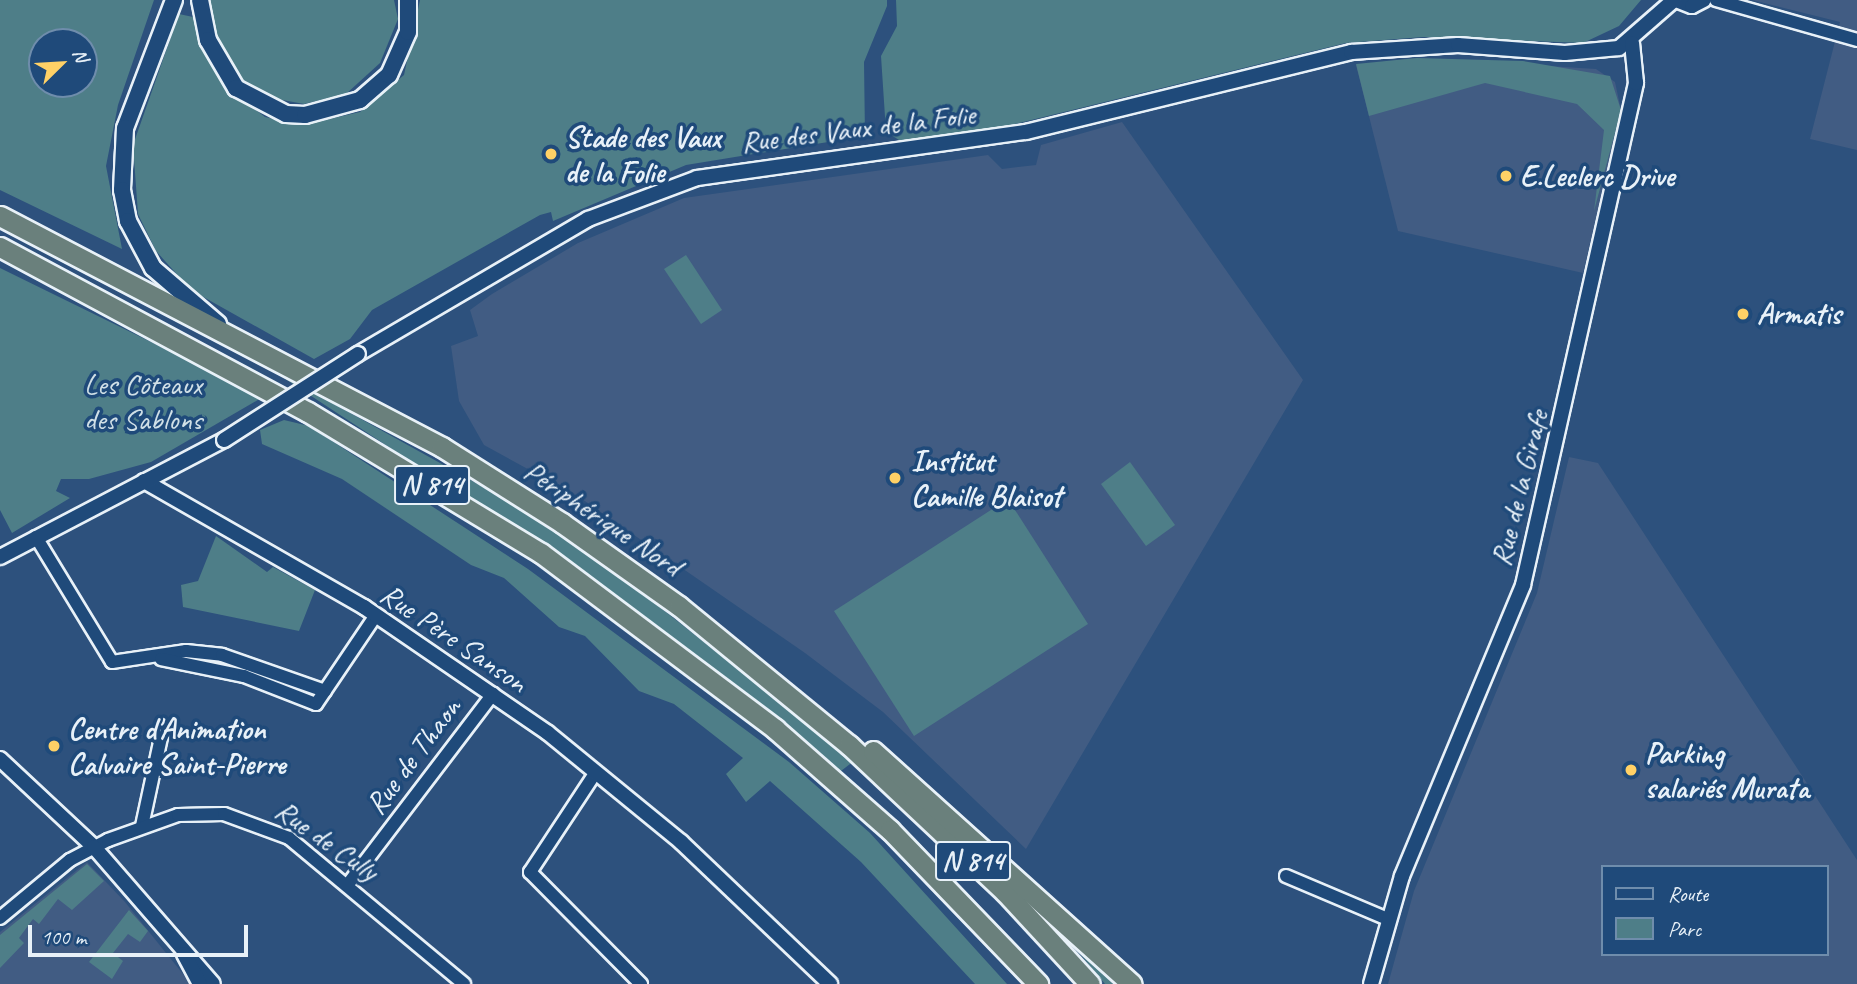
<!DOCTYPE html>
<html>
<head>
<meta charset="utf-8">
<style>
  body { margin:0 }
  #map { position:relative; width:1857px; height:984px; overflow:hidden; background:#2d517d; font-family:Caveat,sans-serif }
  div>[style] { position:absolute }
  .built>* { inset:0; background:#415c83 }
  .green>* { inset:0; background:#4e7e88 }
  .roads { filter:drop-shadow(2px 0 #e8f1f8) drop-shadow(-2px 0 #e8f1f8) drop-shadow(0 2px #e8f1f8) drop-shadow(0 -2px #e8f1f8) }
  .minor>* { height:12px; margin:-6px; padding:0 6px; transform-origin:6px; border-radius:6px; background:#1f4a7a }
  .tertiary>* { height:14px; margin:-7px; padding:0 7px; transform-origin:7px; border-radius:7px; background:#1f4a7a }
  .secondary>* { height:16px; margin:-8px; padding:0 8px; transform-origin:8px; border-radius:8px; background:#1f4a7a }
  .trunk>* { height:19px; margin:-9.5px; padding:0 9.5px; transform-origin:9.5px; border-radius:9.5px; background:#6a807c }
  .bridges { filter:drop-shadow(2px 0 #e8f1f8) drop-shadow(-2px 0 #e8f1f8) drop-shadow(0 2px #e8f1f8) drop-shadow(0 -2px #e8f1f8) }
  .tertiary-bridge>* { height:14px; margin:-7px; padding:0 7px; transform-origin:7px; border-radius:7px; background:#1f4a7a }
  .dots>* { width:19px; height:19px; translate:-50% -50%; box-sizing:border-box; border:4px solid #1f4a7a; border-radius:50% }
  span { translate:-50% -50%; white-space:nowrap; text-align:center; line-height:1.15; -webkit-text-stroke:7px #1f4a7a; paint-order:stroke }
  .shield-label span { padding:2px 5px; background:#1f4a7a; border:2px solid; border-radius:5px; -webkit-text-stroke-width:0 }
  .shield-label { font-size:28px; color:#e8f1f8; font-weight:700 }
  .street-label { font-size:30px; color:#e8f1f8 }
  .poi-label { font-size:30px; color:#e8f1f8; font-weight:700 }
  .left { translate:0 -50%; text-align:left }
  .park-label { font-size:30px; color:#d1e0e7 }
  .legend { position:absolute; left:1601px; top:865px; width:228px; height:91px; box-sizing:border-box; background:#1f4a7a; border:2px solid #6f8dac; margin:0; padding:9px 12px; list-style:none; font-size:21px; color:#e8f1f8 }
  .legend li { display:flex; align-items:center; gap:14px; height:35px }
  .legend b { width:35px; border:2px solid #6f8dac }
  .north { position:absolute; left:28px; top:28px; width:70px; height:70px; box-sizing:border-box; background:#1f4a7a; border:2px solid #6f8dac; border-radius:50%; rotate:66deg; font-size:19px; font-weight:700; line-height:28px; text-align:center; color:#e8f1f8 }
  .north::after { content:''; display:block; margin:auto; width:24px; height:32px; background:#ffd166; clip-path:polygon(50% 0,100% 100%,50% 72%,0 100%) }
  .scale { position:absolute; left:28px; top:925px; width:220px; height:32px; box-sizing:border-box; border:4px solid #e8f1f8; border-top:0; padding-left:9px; font-size:21px; line-height:24px; white-space:nowrap; color:#e8f1f8; -webkit-text-stroke:5px #1f4a7a; paint-order:stroke }
</style>
</head>
<body>
<div id="map">
  <div class="built">
    <i style="clip-path:polygon(1752px 0,1857px 0,1857px 150px,1810px 139px,1840px 22px)"></i>
    <i style="clip-path:polygon(1417px 58px,1596px 69px,1615px 82px,1621px 110px,1583px 273px,1398px 231px,1356px 65px)"></i>
    <i style="clip-path:polygon(1122px 122px,1303px 380px,1026px 849px,883px 712px,805px 653px,579px 497px,484px 445px,459px 401px,451px 346px,478px 336px,470px 310px,492px 294px,578px 243px,684px 198px,988px 155px,1002px 169px,1036px 165px,1041px 145px)"></i>
    <i style="clip-path:polygon(evenodd,1569px 457px,1598px 463px,1857px 860px,1857px 984px,1388px 984px,1414px 891px,1537px 593px,1569px 457px,1603px 867px,1827px 867px,1827px 954px,1603px 954px,1603px 867px)"></i>
    <i style="clip-path:polygon(87px 862px,125px 902px,191px 984px,0 984px,0 932px)"></i>
  </div>
  <div class="green">
    <i style="clip-path:polygon(evenodd,0 0,154px 0,118px 105px,106px 166px,122px 249px,0 190px,0 0,42px 42px,84px 42px,84px 84px,42px 84px,42px 42px)"></i>
    <i style="clip-path:polygon(208px 0,394px 0,398px 19px,380px 63px,346px 94px,304px 104px,261px 96px,232px 75px,211px 31px)"></i>
    <i style="clip-path:polygon(420px 0,887px 0,887px 6px,864px 62px,865px 136px,686px 165px,553px 221px,551px 212px,540px 215px,372px 310px,350px 339px,314px 359px,191px 290px,156px 251px,138px 214px,133px 145px,179px 14px,193px 17px,224px 85px,265px 117px,303px 125px,360px 112px,404px 75px)"></i>
    <i style="clip-path:polygon(896px 0,1641px 0,1619px 26px,1583px 43px,1423px 37px,1346px 43px,970px 135px,904px 143px,886px 132px,881px 56px,897px 26px)"></i>
    <i style="clip-path:polygon(1417px 58px,1523px 61px,1610px 76px,1621px 110px,1594px 211px,1604px 130px,1577px 104px,1485px 83px,1369px 116px,1356px 64px)"></i>
    <i style="clip-path:polygon(686px 255px,722px 310px,701px 324px,664px 269px)"></i>
    <i style="clip-path:polygon(0 268px,263px 397px,151px 462px,89px 479px,61px 479px,56px 491px,70px 498px,12px 533px,0 510px)"></i>
    <i style="clip-path:polygon(264px 365px,512px 503px,599px 559px,854px 761px,837px 774px,602px 587px)"></i>
    <i style="clip-path:polygon(284px 420px,309px 426px,528px 569px,789px 762px,870px 833px,1007px 984px,975px 984px,861px 862px,770px 781px,746px 802px,726px 774px,743px 758px,674px 704px,639px 691px,585px 636px,559px 627px,504px 578px,471px 565px,342px 479px,262px 444px,260px 430px)"></i>
    <i style="clip-path:polygon(1130px 462px,1175px 525px,1146px 546px,1101px 484px)"></i>
    <i style="clip-path:polygon(1008px 499px,1088px 624px,914px 736px,834px 611px)"></i>
    <i style="clip-path:polygon(216px 536px,267px 572px,273px 567px,315px 590px,299px 631px,183px 607px,181px 585px,198px 581px)"></i>
    <i style="clip-path:polygon(87px 864px,104px 881px,72px 910px,58px 899px,39px 924px,33px 919px,19px 938px,24px 943px,0 968px,0 935px)"></i>
    <i style="clip-path:polygon(129px 910px,148px 931px,140px 942px,128px 934px,113px 953px,123px 961px,112px 979px,89px 962px)"></i>
    <i style="clip-path:polygon(1052px 920px,1117px 984px,1105px 984px)"></i>
  </div>
  <div class="roads">
    <div class="minor">
      <i style="left:1716px;top:0;width:147px;rotate:15.8deg"></i>
      <i style="left:36px;top:537px;width:146px;rotate:58.7deg"></i>
      <i style="left:112px;top:662px;width:75px;rotate:-8.5deg"></i>
      <i style="left:186px;top:651px;width:36px;rotate:6deg"></i>
      <i style="left:222px;top:655px;width:109px;rotate:19.3deg"></i>
      <i style="left:161px;top:659px;width:85px;rotate:11.6deg"></i>
      <i style="left:244px;top:676px;width:77px;rotate:21.3deg"></i>
      <i style="left:316px;top:704px;width:107px;rotate:-56deg"></i>
      <i style="left:596px;top:772px;width:120px;rotate:123.4deg"></i>
      <i style="left:530px;top:872px;width:158px;rotate:45.3deg"></i>
      <i style="left:142px;top:826px;width:91px;rotate:-77.9deg"></i>
      <i style="left:1286px;top:876px;width:111px;rotate:22.9deg"></i>
      <i style="left:349px;top:883px;width:238px;rotate:-52.7deg"></i>
      <i style="left:0;top:918px;width:91px;rotate:-39.6deg"></i>
      <i style="left:70px;top:860px;width:43px;rotate:-27.8deg"></i>
      <i style="left:108px;top:840px;width:74px;rotate:-19.7deg"></i>
      <i style="left:178px;top:815px;width:46px;rotate:-1.2deg"></i>
      <i style="left:224px;top:814px;width:69px;rotate:20.3deg"></i>
      <i style="left:289px;top:838px;width:228px;rotate:39.8deg"></i>
    </div>
    <div class="tertiary">
      <i style="left:1676px;top:0;width:17px;rotate:21deg"></i>
      <i style="left:1692px;top:6px;width:13px;rotate:-27deg"></i>
      <i style="left:358px;top:354px;width:267px;rotate:-30.4deg"></i>
      <i style="left:588px;top:219px;width:116px;rotate:-20.6deg"></i>
      <i style="left:697px;top:178px;width:332px;rotate:-8deg"></i>
      <i style="left:1026px;top:132px;width:335px;rotate:-13.8deg"></i>
      <i style="left:1351px;top:52px;width:107px;rotate:-3.7deg"></i>
      <i style="left:1458px;top:45px;width:107px;rotate:4.3deg"></i>
      <i style="left:1565px;top:53px;width:54px;rotate:-5.3deg"></i>
      <i style="left:1619px;top:48px;width:73px;rotate:-41.1deg"></i>
      <i style="left:144px;top:481px;width:254px;rotate:29.8deg"></i>
      <i style="left:364px;top:607px;width:223px;rotate:34.4deg"></i>
      <i style="left:548px;top:733px;width:172px;rotate:39.3deg"></i>
      <i style="left:681px;top:842px;width:206px;rotate:43.6deg"></i>
      <i style="left:0;top:557px;width:253px;rotate:-27.6deg"></i>
      <i style="left:0;top:759px;width:129px;rotate:43.1deg"></i>
      <i style="left:94px;top:847px;width:181px;rotate:49deg"></i>
      <i style="left:184px;top:954px;width:34px;rotate:62deg"></i>
      <i style="left:1371px;top:984px;width:112px;rotate:-74deg"></i>
      <i style="left:1402px;top:876px;width:315px;rotate:-67.4deg"></i>
      <i style="left:1523px;top:585px;width:515px;rotate:-77.31deg"></i>
      <i style="left:1636px;top:83px;width:40px;rotate:-95.7deg"></i>
    </div>
    <div class="secondary">
      <i style="left:174px;top:0;width:137px;rotate:110.9deg"></i>
      <i style="left:125px;top:128px;width:62px;rotate:92.8deg"></i>
      <i style="left:122px;top:190px;width:32px;rotate:79deg"></i>
      <i style="left:128px;top:221px;width:53px;rotate:62deg"></i>
      <i style="left:153px;top:268px;width:86px;rotate:40.7deg"></i>
      <i style="left:200px;top:0;width:41px;rotate:78.7deg"></i>
      <i style="left:208px;top:40px;width:56px;rotate:59.7deg"></i>
      <i style="left:236px;top:88px;width:56px;rotate:27.5deg"></i>
      <i style="left:286px;top:114px;width:19px;rotate:3deg"></i>
      <i style="left:305px;top:115px;width:57px;rotate:-15.3deg"></i>
      <i style="left:360px;top:100px;width:38px;rotate:-41deg"></i>
      <i style="left:389px;top:75px;width:47px;rotate:-66.2deg"></i>
      <i style="left:408px;top:32px;width:32px;rotate:-90deg"></i>
    </div>
    <div class="trunk">
      <i style="left:0;top:216px;width:499px;rotate:27.6deg"></i>
      <i style="left:442px;top:447px;width:142px;rotate:32.3deg"></i>
      <i style="left:562px;top:523px;width:143px;rotate:35.4deg"></i>
      <i style="left:679px;top:606px;width:220px;rotate:39.3deg"></i>
      <i style="left:849px;top:745px;width:214px;rotate:43.3deg"></i>
      <i style="left:1005px;top:892px;width:125px;rotate:47.3deg"></i>
      <i style="left:0;top:247px;width:349px;rotate:28.2deg"></i>
      <i style="left:308px;top:412px;width:272px;rotate:31.2deg"></i>
      <i style="left:541px;top:553px;width:293px;rotate:36.9deg"></i>
      <i style="left:775px;top:729px;width:153px;rotate:41.3deg"></i>
      <i style="left:890px;top:830px;width:214px;rotate:46.1deg"></i>
      <i style="left:873px;top:751px;width:348px;rotate:42deg"></i>
    </div>
  </div>
  <div class="bridges">
    <div class="tertiary-bridge">
      <i style="left:224px;top:440px;width:159px;rotate:-32.7deg"></i>
    </div>
  </div>
  <div class="dots">
    <i style="left:551px;top:154px;background:#ffd166"></i>
    <i style="left:1506px;top:176px;background:#ffd166"></i>
    <i style="left:1743px;top:314px;background:#ffd166"></i>
    <i style="left:895px;top:478px;background:#ffd166"></i>
    <i style="left:54px;top:746px;background:#ffd166"></i>
    <i style="left:1631px;top:770px;background:#ffd166"></i>
  </div>
  <div class="shield-label">
    <span style="left:432px;top:485px">N 814</span>
    <span style="left:973px;top:861px">N 814</span>
  </div>
  <div class="street-label">
    <span style="left:858px;top:128px;rotate:-7deg">Rue des Vaux de la Folie</span>
    <span style="left:1519px;top:488px;rotate:-76deg">Rue de la Girafe</span>
    <span style="left:603px;top:518px;rotate:34deg">Périphérique Nord</span>
    <span style="left:454px;top:638px;rotate:34deg">Rue Père Sanson</span>
    <span style="left:413px;top:756px;rotate:-53deg">Rue de Thaon</span>
    <span style="left:327px;top:840px;rotate:35deg">Rue de Cully</span>
  </div>
  <div class="poi-label">
    <span class="left" style="left:565px;top:154px">Stade des Vaux<br>de la Folie</span>
    <span class="left" style="left:1520px;top:176px">E.Leclerc Drive</span>
    <span class="left" style="left:1757px;top:314px">Armatis</span>
    <span class="left" style="left:911px;top:478px">Institut<br>Camille Blaisot</span>
    <span class="left" style="left:68px;top:746px">Centre d'Animation<br>Calvaire Saint-Pierre</span>
    <span class="left" style="left:1645px;top:770px">Parking<br>salariés Murata</span>
  </div>
  <div class="park-label">
    <span style="left:143px;top:401px">Les Côteaux<br>des Sablons</span>
  </div>
  <ul class="legend">
  <li><b style="height:9px;background:#1f4a7a"></b>Route</li>
  <li><b style="height:19px;background:#4e7e88"></b>Parc</li>
  </ul>
  <div class="north">N</div>
  <div class="scale">100 m</div>
</div>
</body>
</html>
